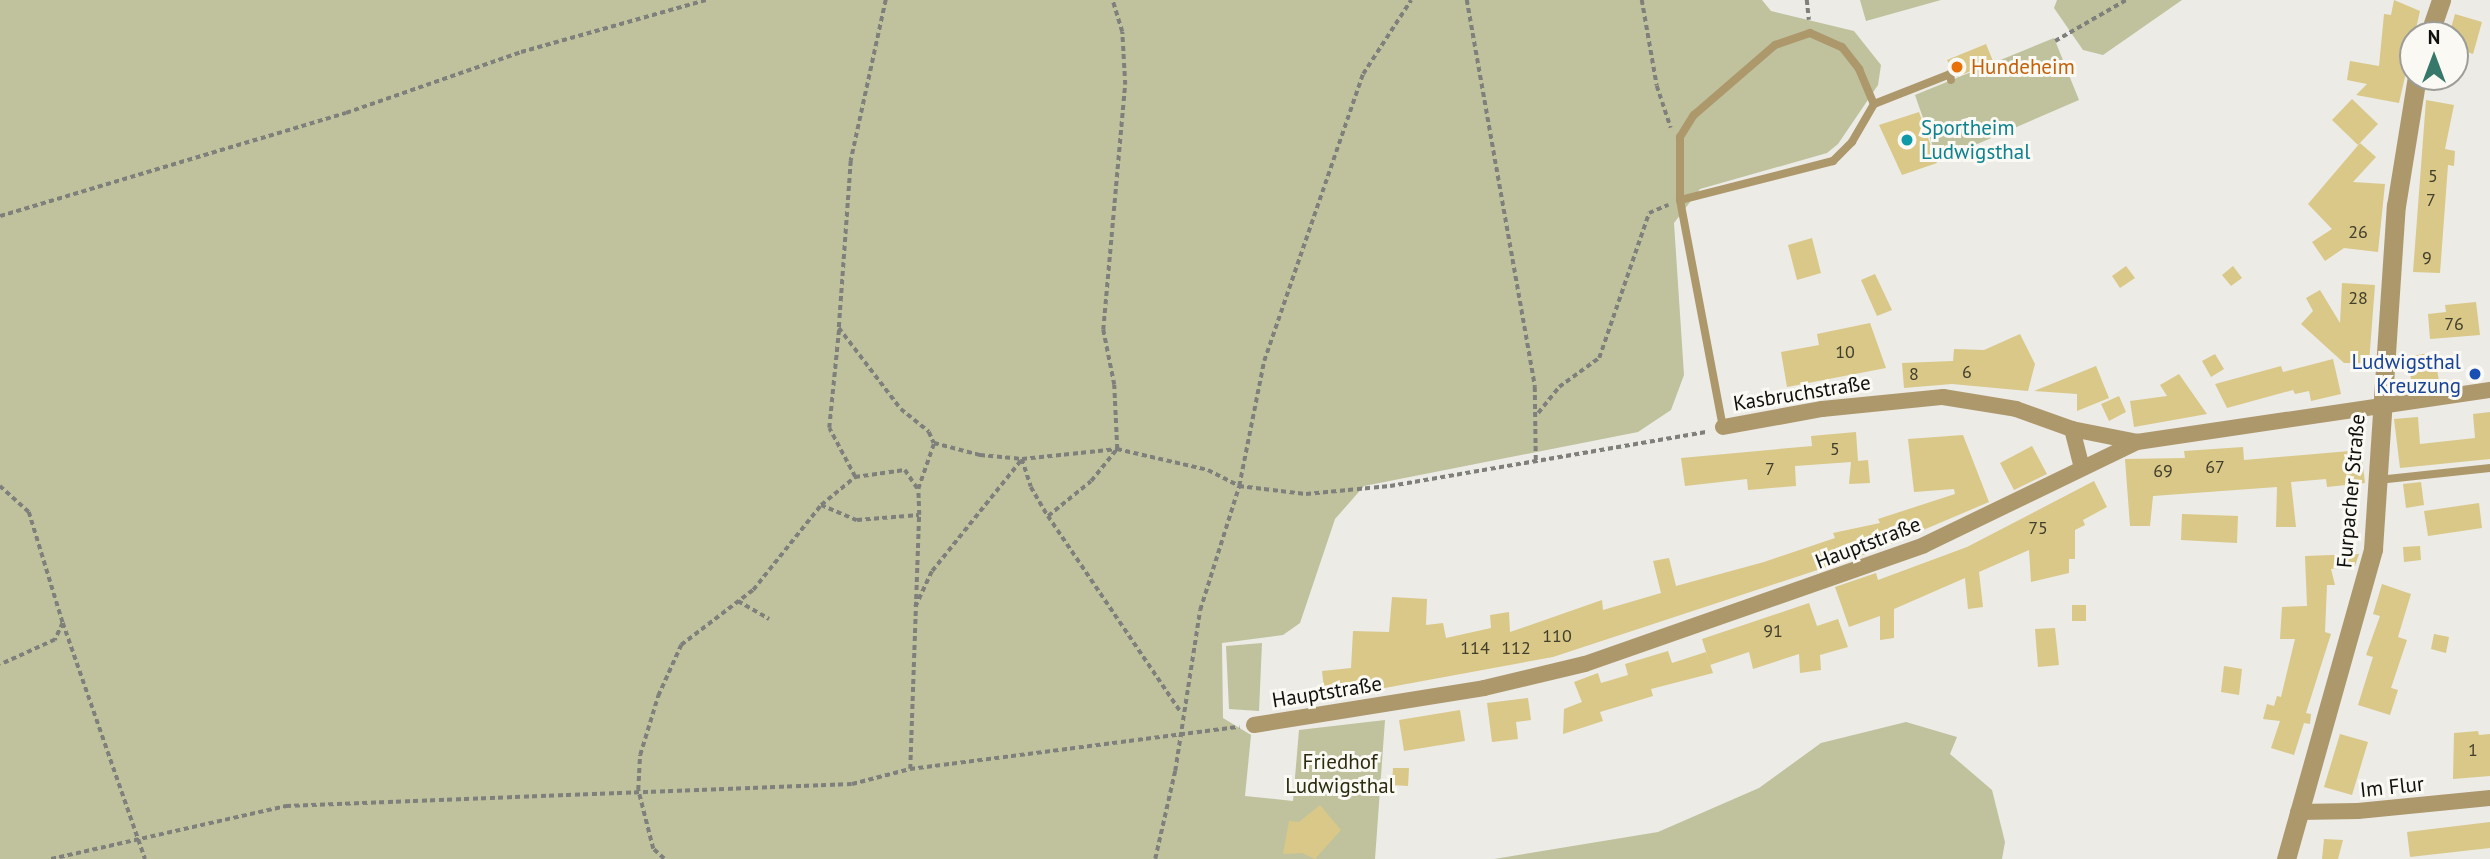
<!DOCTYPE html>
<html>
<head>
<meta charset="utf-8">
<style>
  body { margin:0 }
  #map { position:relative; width:2490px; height:859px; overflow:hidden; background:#ecebe6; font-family:"PT Sans",sans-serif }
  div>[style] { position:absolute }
  .green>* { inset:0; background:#bfc29c }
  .building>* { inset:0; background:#d9c888 }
  .path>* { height:3.5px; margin-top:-1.75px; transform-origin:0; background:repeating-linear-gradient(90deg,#7f7f7b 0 5px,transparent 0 8.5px) }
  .service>* { height:8px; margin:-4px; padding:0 4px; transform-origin:4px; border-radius:4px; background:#ad986c }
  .minor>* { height:16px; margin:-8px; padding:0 8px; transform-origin:8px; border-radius:8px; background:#ad986c }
  .tertiary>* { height:19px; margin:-9.5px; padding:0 9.5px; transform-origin:9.5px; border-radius:9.5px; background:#ad986c }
  .dots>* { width:19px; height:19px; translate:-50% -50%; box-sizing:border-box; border:4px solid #faf9f4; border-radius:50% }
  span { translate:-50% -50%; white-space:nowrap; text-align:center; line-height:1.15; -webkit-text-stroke:6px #faf9f4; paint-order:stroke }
  .number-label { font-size:18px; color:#423e2c }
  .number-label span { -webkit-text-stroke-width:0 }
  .food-label { font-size:21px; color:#c56008 }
  .left { translate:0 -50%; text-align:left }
  .culture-label { font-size:21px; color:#0d838f }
  .transit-label { font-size:21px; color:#164399 }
  .right { translate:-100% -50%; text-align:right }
  .street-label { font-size:21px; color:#10100e }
  .park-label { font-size:21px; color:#2b2c0f }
  .north { position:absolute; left:2399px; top:21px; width:70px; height:70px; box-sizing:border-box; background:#faf9f4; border:2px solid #9c9c98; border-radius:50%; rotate:0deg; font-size:19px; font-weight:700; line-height:28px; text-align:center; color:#10100e }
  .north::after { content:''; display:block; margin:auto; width:24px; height:32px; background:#36786a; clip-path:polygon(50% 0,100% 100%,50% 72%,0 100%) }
</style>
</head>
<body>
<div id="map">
  <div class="green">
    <i style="clip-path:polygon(0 0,1762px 0,1771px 11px,1854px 31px,1881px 65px,1878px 85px,1838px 144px,1827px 153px,1700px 189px,1674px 223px,1684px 375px,1671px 410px,1638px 432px,1364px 486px,1335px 519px,1300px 623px,1283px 635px,1222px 643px,1223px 718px,1251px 735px,1245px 796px,1293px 801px,1299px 730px,1385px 720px,1375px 859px,0 859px)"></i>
    <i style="clip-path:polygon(1860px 0,1941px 0,1866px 21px)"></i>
    <i style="clip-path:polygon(2057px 0,2182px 0,2103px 55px,2083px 50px,2054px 8px)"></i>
    <i style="clip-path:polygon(2054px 38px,2079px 100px,1938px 161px,1915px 95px)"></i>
    <i style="clip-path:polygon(1262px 643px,1259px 711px,1229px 709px,1226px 646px)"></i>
    <i style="clip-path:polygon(1906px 722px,1957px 737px,1950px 754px,1992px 790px,2005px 842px,2002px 859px,1494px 859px,1658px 832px,1759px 788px,1821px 743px)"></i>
  </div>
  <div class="building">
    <i style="clip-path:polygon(2394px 0,2420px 11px,2399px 103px,2356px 95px,2367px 84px,2347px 80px,2350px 61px,2379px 66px,2384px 14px,2391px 15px)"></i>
    <i style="clip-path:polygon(2455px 14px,2482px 22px,2473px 54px,2455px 48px,2455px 35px,2449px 35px)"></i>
    <i style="clip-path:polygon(1986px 44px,1993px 61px,1957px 77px,1947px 60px)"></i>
    <i style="clip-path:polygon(2352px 99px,2378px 124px,2358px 145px,2332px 120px)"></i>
    <i style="clip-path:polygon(2426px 100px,2454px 105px,2445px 149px,2455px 151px,2454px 166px,2448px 165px,2440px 273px,2413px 272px)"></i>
    <i style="clip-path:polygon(1919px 112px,1937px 163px,1902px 175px,1879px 125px)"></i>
    <i style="clip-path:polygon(2360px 143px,2376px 157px,2353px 182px,2385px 184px,2378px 252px,2344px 248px,2325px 261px,2312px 242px,2332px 229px,2308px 204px)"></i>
    <i style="clip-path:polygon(1812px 238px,1821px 273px,1797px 280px,1788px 245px)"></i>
    <i style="clip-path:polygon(2126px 266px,2135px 278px,2120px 288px,2112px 276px)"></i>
    <i style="clip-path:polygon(2233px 266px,2242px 278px,2231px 286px,2222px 275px)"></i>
    <i style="clip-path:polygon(1875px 274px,1892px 310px,1877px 316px,1861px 280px)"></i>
    <i style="clip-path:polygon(2342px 283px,2375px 285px,2369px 363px,2344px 363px,2301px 324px,2313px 311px,2306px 298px,2320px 290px,2340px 323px)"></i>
    <i style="clip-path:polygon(2476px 302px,2480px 335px,2430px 339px,2428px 314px,2446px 312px,2445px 305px)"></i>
    <i style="clip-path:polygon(1870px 323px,1886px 368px,1787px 387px,1781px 352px,1819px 345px,1817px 334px)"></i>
    <i style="clip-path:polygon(2020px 334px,2035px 364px,2028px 391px,1952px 384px,1904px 388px,1902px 363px,1953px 361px,1954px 349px,1984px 350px)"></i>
    <i style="clip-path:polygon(2434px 352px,2439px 381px,2412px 385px,2407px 357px)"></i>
    <i style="clip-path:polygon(2215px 354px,2224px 369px,2211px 377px,2202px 361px)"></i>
    <i style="clip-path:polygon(2333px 359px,2341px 394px,2311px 401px,2309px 391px,2295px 394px,2293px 390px,2227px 408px,2215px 384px,2281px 366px,2283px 372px)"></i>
    <i style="clip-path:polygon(2096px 366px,2109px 398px,2077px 411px,2077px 394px,2034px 391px)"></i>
    <i style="clip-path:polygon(2179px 374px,2207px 414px,2134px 427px,2130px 401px,2167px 396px,2160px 385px)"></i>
    <i style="clip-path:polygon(2119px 396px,2126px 412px,2109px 421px,2101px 404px)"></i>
    <i style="clip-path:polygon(2490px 412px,2490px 459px,2400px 468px,2394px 419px,2418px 417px,2420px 444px,2475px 438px,2473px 414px)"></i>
    <i style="clip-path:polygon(1856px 432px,1858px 461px,1868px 460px,1870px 483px,1849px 484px,1851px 462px,1795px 466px,1796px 486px,1748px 490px,1747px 479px,1685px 486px,1681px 458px,1812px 446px,1811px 436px)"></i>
    <i style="clip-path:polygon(1963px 435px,1989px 502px,1869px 553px,1553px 657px,1325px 699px,1322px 671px,1351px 668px,1353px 631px,1389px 632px,1392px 597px,1427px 599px,1426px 625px,1443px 623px,1446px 638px,1491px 628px,1490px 615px,1509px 612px,1510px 632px,1602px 600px,1603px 610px,1661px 593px,1653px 561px,1669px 558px,1676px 586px,1764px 562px,1835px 538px,1833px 533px,1880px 523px,1878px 519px,1955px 494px,1954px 489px,1914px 492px,1908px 439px)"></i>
    <i style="clip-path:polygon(2032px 446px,2047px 474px,2014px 490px,2000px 463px)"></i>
    <i style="clip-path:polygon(2243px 447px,2244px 460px,2361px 450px,2365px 483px,2327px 487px,2326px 479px,2291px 482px,2296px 527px,2276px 527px,2277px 487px,2153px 496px,2150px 526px,2130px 526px,2125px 459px,2185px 458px,2184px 451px)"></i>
    <i style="clip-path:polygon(2094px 481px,2107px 507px,2083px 520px,2085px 525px,2075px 530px,2075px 559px,2069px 559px,2069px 573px,2031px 582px,2029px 550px,1979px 572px,1983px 607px,1968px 609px,1965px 578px,1894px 609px,1894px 638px,1880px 640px,1880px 616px,1849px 627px,1835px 587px,1876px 573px,1878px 580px,1967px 547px)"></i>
    <i style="clip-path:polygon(2421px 482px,2424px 505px,2406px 508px,2403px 484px)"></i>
    <i style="clip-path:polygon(2479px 503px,2482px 528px,2428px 536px,2424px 511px)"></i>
    <i style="clip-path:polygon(2182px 514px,2238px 516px,2237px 543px,2181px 540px)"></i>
    <i style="clip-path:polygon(2420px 546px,2421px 560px,2404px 562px,2403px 547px)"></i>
    <i style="clip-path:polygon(2359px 554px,2355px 566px,2331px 569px,2335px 585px,2327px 585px,2325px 632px,2331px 634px,2306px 713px,2311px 714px,2310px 724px,2304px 723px,2294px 755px,2271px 748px,2280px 721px,2263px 719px,2267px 704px,2274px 706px,2277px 696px,2281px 697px,2295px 639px,2280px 639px,2282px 607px,2307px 606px,2305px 556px)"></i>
    <i style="clip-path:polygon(2382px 584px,2411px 594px,2398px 637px,2407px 640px,2391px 688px,2398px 690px,2390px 715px,2358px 705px,2373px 657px,2366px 655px,2380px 616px,2373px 614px)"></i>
    <i style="clip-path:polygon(1809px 603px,1817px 626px,1838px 619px,1848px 647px,1820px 655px,1821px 670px,1800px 673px,1799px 654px,1753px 669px,1749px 652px,1710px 665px,1702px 639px)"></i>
    <i style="clip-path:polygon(2072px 605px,2086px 605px,2086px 621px,2072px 621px)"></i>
    <i style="clip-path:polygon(2055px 628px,2059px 665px,2038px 667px,2035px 629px)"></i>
    <i style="clip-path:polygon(2434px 634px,2449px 637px,2446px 653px,2431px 649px)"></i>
    <i style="clip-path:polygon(1668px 651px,1672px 663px,1706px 652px,1713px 673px,1651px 689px,1653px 696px,1600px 712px,1603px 721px,1563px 734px,1564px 709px,1582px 702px,1574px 682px,1598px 673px,1601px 683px,1628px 675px,1625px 664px)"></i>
    <i style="clip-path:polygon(2224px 666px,2242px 669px,2239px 695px,2221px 692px)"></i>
    <i style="clip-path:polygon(1528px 698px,1531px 720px,1516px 722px,1518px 739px,1492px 742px,1487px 703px)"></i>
    <i style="clip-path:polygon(1460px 710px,1465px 741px,1404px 751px,1399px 720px)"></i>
    <i style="clip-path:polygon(2478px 731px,2479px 735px,2490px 734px,2490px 776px,2453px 779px,2454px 733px)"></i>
    <i style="clip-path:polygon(2340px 734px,2368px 742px,2352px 795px,2324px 787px)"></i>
    <i style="clip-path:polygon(1393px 768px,1409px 768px,1408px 786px,1392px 785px)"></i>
    <i style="clip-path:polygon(1320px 805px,1341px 830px,1315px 859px,1302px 853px,1283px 854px,1289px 821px,1299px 822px)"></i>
    <i style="clip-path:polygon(2490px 822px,2490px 848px,2410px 857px,2407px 832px)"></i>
    <i style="clip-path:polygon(2324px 839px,2343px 840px,2338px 859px,2322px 859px)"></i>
  </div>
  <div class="path">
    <i style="left:886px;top:0;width:165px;rotate:102.3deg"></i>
    <i style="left:851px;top:161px;width:167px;rotate:94.1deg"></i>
    <i style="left:839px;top:328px;width:102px;rotate:52.6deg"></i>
    <i style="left:901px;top:409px;width:36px;rotate:39deg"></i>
    <i style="left:929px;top:432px;width:12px;rotate:66deg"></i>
    <i style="left:1467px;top:0;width:393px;rotate:80deg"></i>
    <i style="left:1535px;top:387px;width:74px;rotate:89.2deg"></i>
    <i style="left:1642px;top:0;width:87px;rotate:80.1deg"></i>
    <i style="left:1657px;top:86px;width:44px;rotate:71.6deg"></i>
    <i style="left:1807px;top:0;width:20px;rotate:84deg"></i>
    <i style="left:2055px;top:41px;width:82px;rotate:-30deg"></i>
    <i style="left:0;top:216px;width:361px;rotate:-16.6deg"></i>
    <i style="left:346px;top:113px;width:185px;rotate:-19.2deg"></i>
    <i style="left:521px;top:52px;width:192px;rotate:-15.7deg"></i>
    <i style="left:1538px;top:413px;width:33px;rotate:-51deg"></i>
    <i style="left:1559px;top:387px;width:49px;rotate:-35.9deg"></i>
    <i style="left:1599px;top:358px;width:153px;rotate:-71deg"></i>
    <i style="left:1649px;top:213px;width:21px;rotate:-23deg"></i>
    <i style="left:1022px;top:459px;width:29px;rotate:72deg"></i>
    <i style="left:1031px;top:487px;width:34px;rotate:60deg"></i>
    <i style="left:1048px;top:516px;width:235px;rotate:55.9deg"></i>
    <i style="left:855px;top:477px;width:50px;rotate:-8deg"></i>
    <i style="left:905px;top:470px;width:23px;rotate:56deg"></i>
    <i style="left:0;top:486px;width:39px;rotate:42deg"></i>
    <i style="left:29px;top:512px;width:116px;rotate:73deg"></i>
    <i style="left:63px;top:623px;width:19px;rotate:115deg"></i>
    <i style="left:55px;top:640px;width:60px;rotate:155.6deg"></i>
    <i style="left:821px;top:505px;width:44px;rotate:-39.5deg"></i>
    <i style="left:855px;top:477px;width:55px;rotate:-118deg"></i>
    <i style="left:829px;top:428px;width:100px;rotate:-84.3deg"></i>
    <i style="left:1048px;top:516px;width:55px;rotate:-39.1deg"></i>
    <i style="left:1091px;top:481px;width:41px;rotate:-50.9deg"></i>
    <i style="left:1117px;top:449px;width:64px;rotate:-92.7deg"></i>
    <i style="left:1114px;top:385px;width:56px;rotate:-101.3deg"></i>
    <i style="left:1103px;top:330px;width:246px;rotate:-84.9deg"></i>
    <i style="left:1125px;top:85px;width:53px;rotate:-93.2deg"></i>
    <i style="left:1122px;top:32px;width:34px;rotate:-107deg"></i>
    <i style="left:738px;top:601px;width:36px;rotate:30deg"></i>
    <i style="left:915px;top:607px;width:40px;rotate:-65deg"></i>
    <i style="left:932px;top:571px;width:144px;rotate:-51.2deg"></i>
    <i style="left:63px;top:623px;width:250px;rotate:70.8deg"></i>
    <i style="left:910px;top:769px;width:253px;rotate:-88deg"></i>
    <i style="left:51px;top:859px;width:241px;rotate:-12.7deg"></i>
    <i style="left:286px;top:806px;width:566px;rotate:-2.23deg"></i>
    <i style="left:852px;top:784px;width:60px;rotate:-14.5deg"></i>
    <i style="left:910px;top:769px;width:332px;rotate:-7.3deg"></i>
    <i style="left:664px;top:859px;width:15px;rotate:-138deg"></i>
    <i style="left:653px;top:849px;width:61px;rotate:-104.3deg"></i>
    <i style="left:638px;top:790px;width:35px;rotate:-87deg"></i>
    <i style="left:640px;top:755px;width:62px;rotate:-73deg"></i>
    <i style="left:658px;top:696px;width:56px;rotate:-65.7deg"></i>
    <i style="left:681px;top:645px;width:91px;rotate:-37.4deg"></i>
    <i style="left:753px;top:590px;width:109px;rotate:-51.3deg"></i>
    <i style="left:821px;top:505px;width:39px;rotate:23deg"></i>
    <i style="left:857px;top:520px;width:62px;rotate:-4.6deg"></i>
    <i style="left:919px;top:515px;width:26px;rotate:-92deg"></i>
    <i style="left:918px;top:489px;width:49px;rotate:-70.8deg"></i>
    <i style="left:934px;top:443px;width:48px;rotate:14.6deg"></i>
    <i style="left:980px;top:455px;width:42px;rotate:5.4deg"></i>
    <i style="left:1022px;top:459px;width:96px;rotate:-6deg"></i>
    <i style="left:1117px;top:449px;width:93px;rotate:13deg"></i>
    <i style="left:1208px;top:470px;width:35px;rotate:27deg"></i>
    <i style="left:1239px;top:486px;width:67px;rotate:6.8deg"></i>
    <i style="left:1306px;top:494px;width:84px;rotate:-5.4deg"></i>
    <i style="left:1390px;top:486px;width:322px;rotate:-9.7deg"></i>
    <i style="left:1155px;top:859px;width:90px;rotate:-77.2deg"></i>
    <i style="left:1175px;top:771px;width:163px;rotate:-81.2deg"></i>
    <i style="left:1200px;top:610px;width:130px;rotate:-72.5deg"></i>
    <i style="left:1239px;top:486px;width:127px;rotate:-78.7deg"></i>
    <i style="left:1264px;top:361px;width:304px;rotate:-71deg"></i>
    <i style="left:1363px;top:74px;width:88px;rotate:-57deg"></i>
  </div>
  <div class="service">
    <i style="left:1874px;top:104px;width:82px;rotate:-21.5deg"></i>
    <i style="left:1950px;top:74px;width:6px;rotate:81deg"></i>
    <i style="left:1680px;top:200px;width:63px;rotate:-90deg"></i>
    <i style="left:1680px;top:137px;width:26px;rotate:-58deg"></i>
    <i style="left:1694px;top:115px;width:107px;rotate:-40.8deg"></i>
    <i style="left:1775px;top:45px;width:37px;rotate:-19deg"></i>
    <i style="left:1810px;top:33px;width:35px;rotate:24deg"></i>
    <i style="left:1842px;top:47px;width:28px;rotate:52deg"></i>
    <i style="left:1859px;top:69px;width:38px;rotate:67deg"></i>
    <i style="left:1874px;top:104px;width:44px;rotate:120.1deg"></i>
    <i style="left:1852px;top:142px;width:27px;rotate:135deg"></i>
    <i style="left:1833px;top:161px;width:158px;rotate:165.7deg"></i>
    <i style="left:1680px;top:200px;width:231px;rotate:79.3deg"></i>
    <i style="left:2378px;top:480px;width:113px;rotate:-6.1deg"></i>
  </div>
  <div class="minor">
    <i style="left:1723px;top:427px;width:101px;rotate:-10.3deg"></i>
    <i style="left:1822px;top:409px;width:122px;rotate:-5.7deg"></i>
    <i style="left:1943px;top:397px;width:74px;rotate:9.3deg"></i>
    <i style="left:2016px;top:409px;width:59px;rotate:19.7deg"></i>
    <i style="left:2072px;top:429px;width:66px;rotate:11.3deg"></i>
    <i style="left:2072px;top:429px;width:40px;rotate:75.6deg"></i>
    <i style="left:1254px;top:725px;width:233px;rotate:-9.1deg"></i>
    <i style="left:1484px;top:688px;width:104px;rotate:-13.4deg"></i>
    <i style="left:1585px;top:664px;width:359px;rotate:-19.3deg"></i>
    <i style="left:1924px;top:545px;width:237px;rotate:-25.8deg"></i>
    <i style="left:2137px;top:442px;width:357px;rotate:-8.4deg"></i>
    <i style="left:2298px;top:812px;width:60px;rotate:-1deg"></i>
    <i style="left:2358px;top:811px;width:133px;rotate:-5.6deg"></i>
  </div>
  <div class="tertiary">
    <i style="left:2429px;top:35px;width:37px;rotate:-71deg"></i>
    <i style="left:2286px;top:859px;width:322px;rotate:-74.3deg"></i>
    <i style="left:2373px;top:549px;width:344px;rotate:-86.2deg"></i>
    <i style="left:2396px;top:206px;width:131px;rotate:-80.8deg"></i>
  </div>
  <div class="dots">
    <i style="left:1957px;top:67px;background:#e8710a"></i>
    <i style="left:1907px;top:140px;background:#0f9aa8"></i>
    <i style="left:2475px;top:374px;background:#1a4fb4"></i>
  </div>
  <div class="number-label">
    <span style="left:2433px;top:176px">5</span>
    <span style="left:2431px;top:200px">7</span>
    <span style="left:2358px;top:232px">26</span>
    <span style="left:2427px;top:258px">9</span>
    <span style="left:2358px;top:298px">28</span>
    <span style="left:2454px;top:324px">76</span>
    <span style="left:1845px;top:352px">10</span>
    <span style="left:1967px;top:372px">6</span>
    <span style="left:1914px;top:374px">8</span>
    <span style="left:1835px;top:449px">5</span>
    <span style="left:2215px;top:467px">67</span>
    <span style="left:1770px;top:469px">7</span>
    <span style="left:2163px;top:471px">69</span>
    <span style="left:2038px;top:528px">75</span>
    <span style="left:1773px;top:631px">91</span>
    <span style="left:1557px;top:636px">110</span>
    <span style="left:1475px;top:648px">114</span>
    <span style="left:1516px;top:648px">112</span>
    <span style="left:2473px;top:750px">1</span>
  </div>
  <div class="food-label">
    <span class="left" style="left:1971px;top:67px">Hundeheim</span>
  </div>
  <div class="culture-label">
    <span class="left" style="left:1921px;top:140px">Sportheim<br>Ludwigsthal</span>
  </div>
  <div class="transit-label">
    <span class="right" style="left:2461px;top:374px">Ludwigsthal<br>Kreuzung</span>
  </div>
  <div class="street-label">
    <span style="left:1802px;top:393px;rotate:-9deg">Kasbruchstraße</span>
    <span style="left:2351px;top:491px;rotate:-85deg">Furpacher Straße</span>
    <span style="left:1868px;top:543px;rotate:-21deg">Hauptstraße</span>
    <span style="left:1327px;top:692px;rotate:-9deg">Hauptstraße</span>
    <span style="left:2392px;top:787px;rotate:-6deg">Im Flur</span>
  </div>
  <div class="park-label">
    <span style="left:1340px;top:774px">Friedhof<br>Ludwigsthal</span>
  </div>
  <div class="north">N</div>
</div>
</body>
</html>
